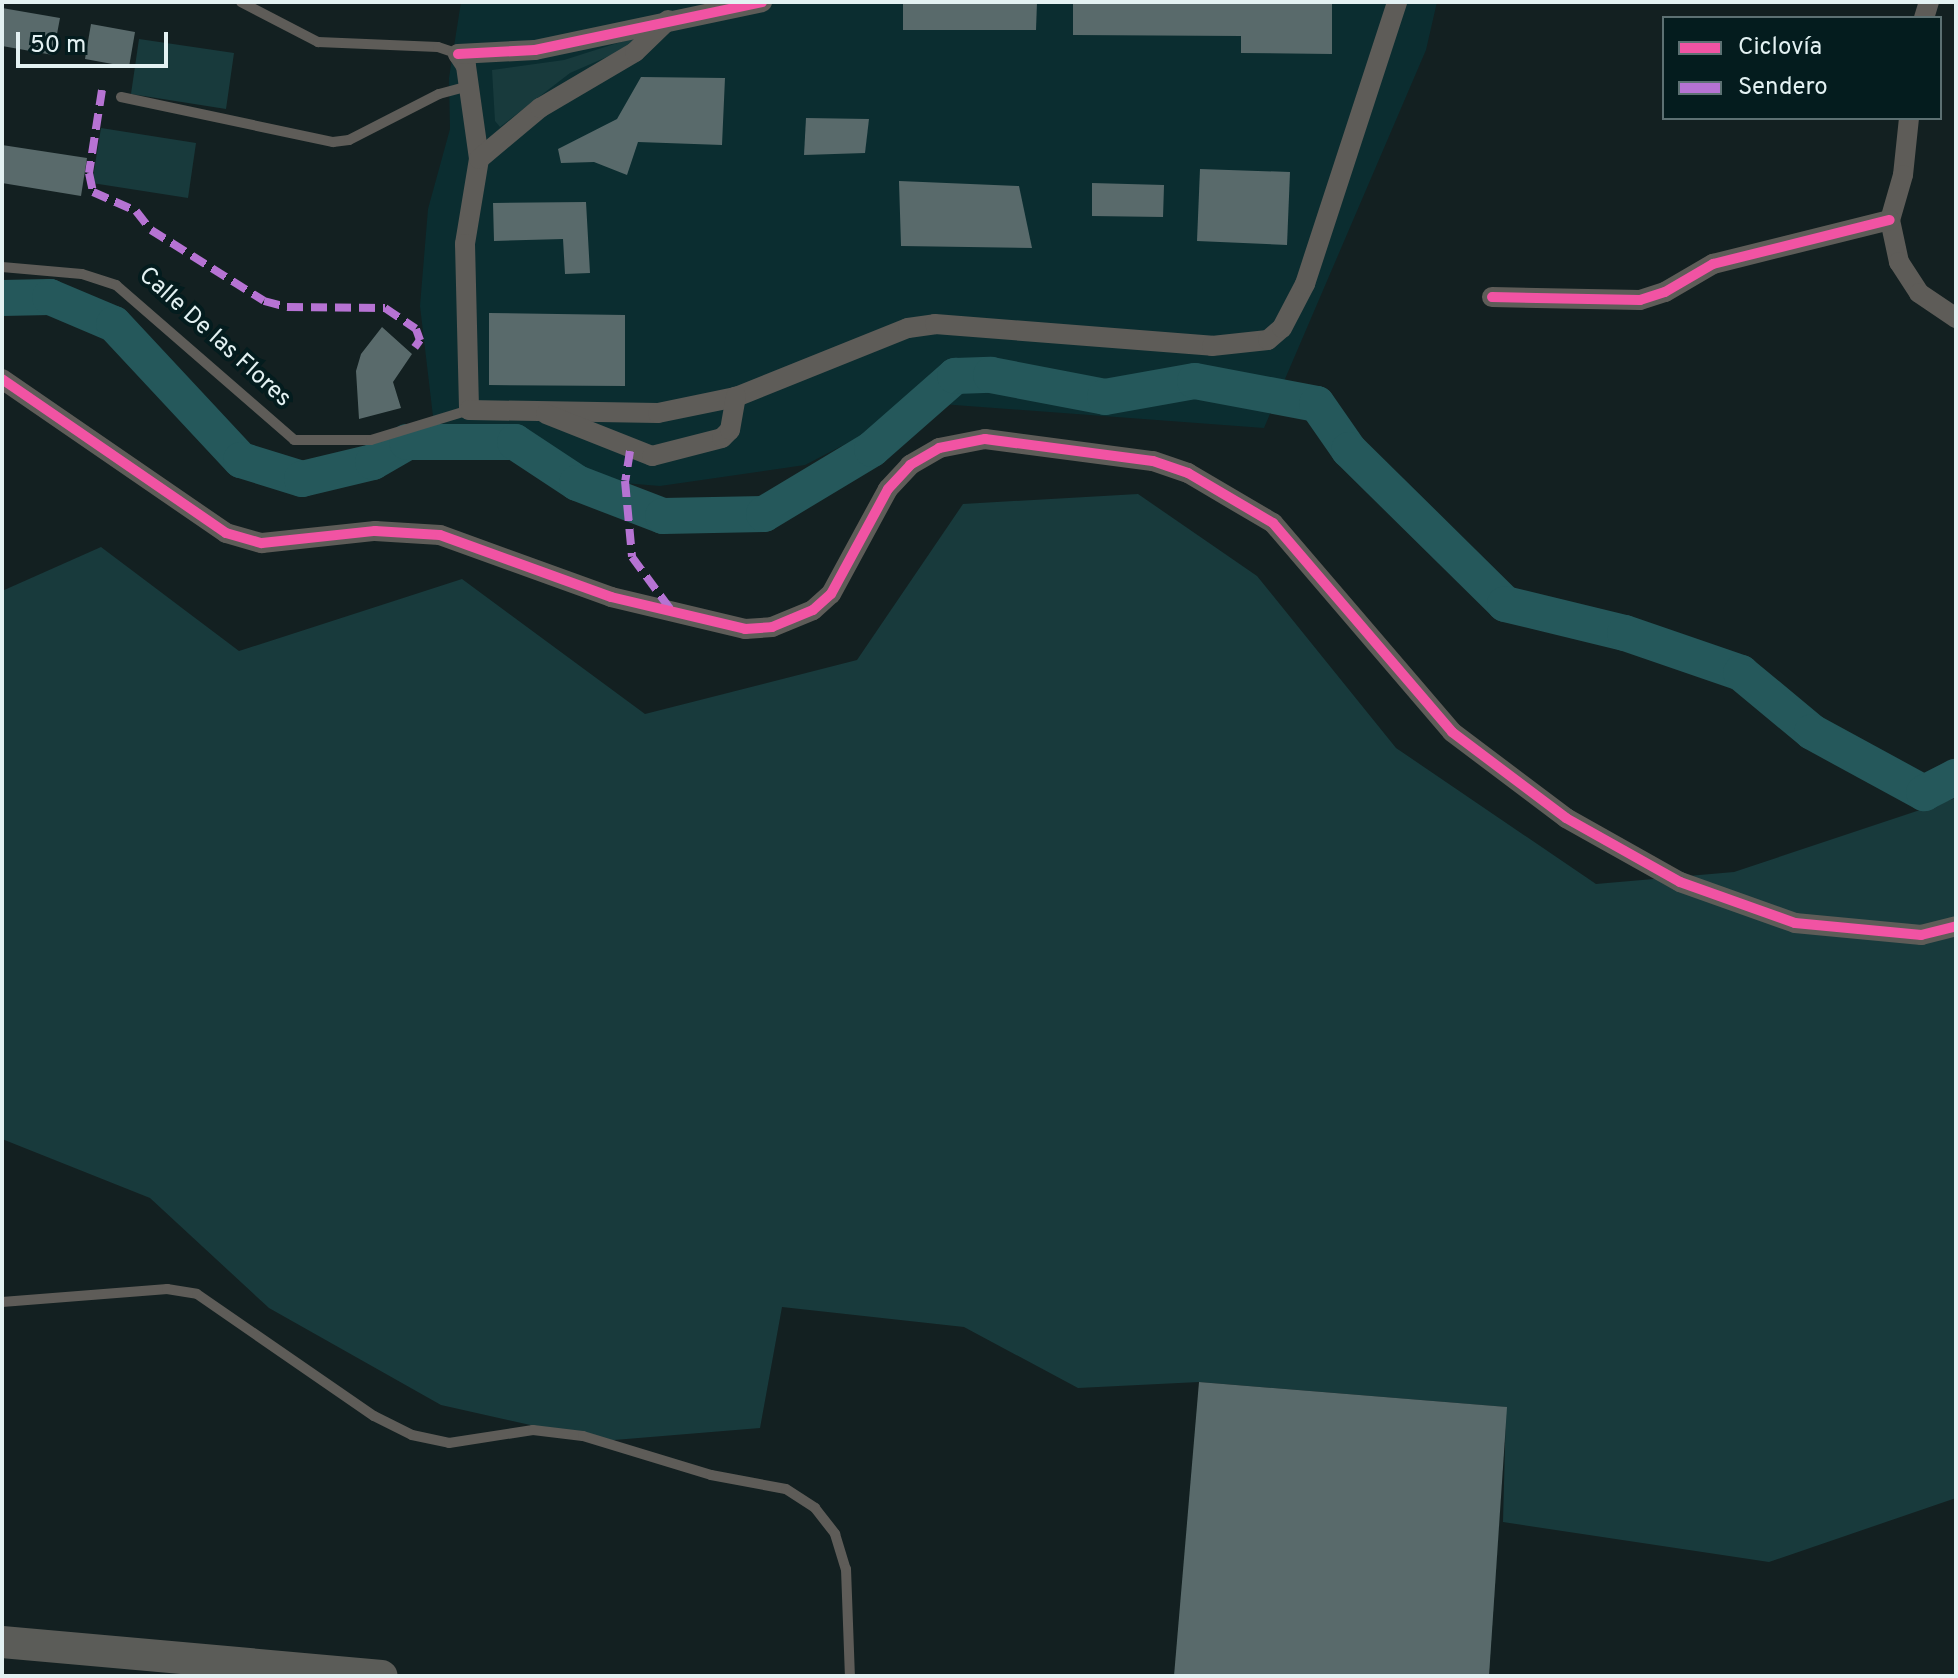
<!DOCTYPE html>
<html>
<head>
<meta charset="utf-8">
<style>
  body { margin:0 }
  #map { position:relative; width:1958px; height:1678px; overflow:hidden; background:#132021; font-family:Overpass,sans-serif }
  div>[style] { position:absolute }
  .built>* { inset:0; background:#0b2d30 }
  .green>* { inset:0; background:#183a3c }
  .river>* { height:36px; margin:-18px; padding:0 18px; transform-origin:18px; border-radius:18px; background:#25585b }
  .building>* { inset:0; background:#596a6b }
  .service>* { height:10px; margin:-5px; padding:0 5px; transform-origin:5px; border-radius:5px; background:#5e5c58 }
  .minor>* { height:20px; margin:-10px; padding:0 10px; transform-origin:10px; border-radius:10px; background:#5e5c58 }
  .primary>* { height:32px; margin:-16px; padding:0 16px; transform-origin:16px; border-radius:16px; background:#5b5c58 }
  .quiet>* { height:8px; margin-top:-4px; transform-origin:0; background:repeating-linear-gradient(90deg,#b673d3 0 16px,transparent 0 24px) }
  .cycleway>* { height:10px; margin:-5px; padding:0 5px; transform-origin:5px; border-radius:5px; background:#f153a3 }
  span { translate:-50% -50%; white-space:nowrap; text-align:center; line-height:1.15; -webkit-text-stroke:8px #041c1e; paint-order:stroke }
  .street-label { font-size:24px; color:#e3f1f2 }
  .frame { position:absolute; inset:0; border:4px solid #e3f1f2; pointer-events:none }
  .legend { position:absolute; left:1662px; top:16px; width:280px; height:104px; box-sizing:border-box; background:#041c1e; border:2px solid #5d7173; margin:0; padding:10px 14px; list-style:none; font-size:24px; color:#e3f1f2 }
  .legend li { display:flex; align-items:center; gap:16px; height:40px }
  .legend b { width:40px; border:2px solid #5d7173 }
  .scale { position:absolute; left:16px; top:32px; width:152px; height:36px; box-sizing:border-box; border:4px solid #e3f1f2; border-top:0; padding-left:10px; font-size:24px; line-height:28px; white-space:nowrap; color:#e3f1f2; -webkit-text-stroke:6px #041c1e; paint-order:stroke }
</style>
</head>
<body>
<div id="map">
  <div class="built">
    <i style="clip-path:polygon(461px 2px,1437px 2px,1426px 50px,1264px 428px,901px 401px,861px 436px,805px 465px,660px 486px,586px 480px,515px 442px,436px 442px,420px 306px,428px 209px,450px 129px,449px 78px)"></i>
  </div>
  <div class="green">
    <i style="clip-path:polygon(646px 34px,632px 46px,570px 73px,500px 127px,495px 121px,492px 70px,564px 60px)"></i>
    <i style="clip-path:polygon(139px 39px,234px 53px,226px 109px,131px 94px)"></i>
    <i style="clip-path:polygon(101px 128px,196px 143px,188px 198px,92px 183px)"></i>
    <i style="clip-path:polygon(1138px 494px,1257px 576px,1396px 748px,1596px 884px,1734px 872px,1956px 798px,1956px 1498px,1769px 1562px,1503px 1522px,1506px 1407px,1199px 1382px,1078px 1388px,964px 1327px,782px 1307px,760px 1428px,602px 1441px,441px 1405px,269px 1308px,150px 1198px,2px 1139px,2px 591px,101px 547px,239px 651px,462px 579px,645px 714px,857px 660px,963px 504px)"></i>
  </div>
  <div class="river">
    <i style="left:2px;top:298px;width:48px;rotate:-1.2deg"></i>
    <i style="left:50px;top:297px;width:69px;rotate:22.9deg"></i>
    <i style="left:114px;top:324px;width:186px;rotate:47deg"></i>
    <i style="left:241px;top:460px;width:64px;rotate:17.3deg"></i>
    <i style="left:302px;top:479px;width:73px;rotate:-13.5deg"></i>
    <i style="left:373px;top:462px;width:39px;rotate:-30deg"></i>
    <i style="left:407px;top:442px;width:108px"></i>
    <i style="left:515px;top:442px;width:74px;rotate:33.5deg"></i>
    <i style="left:577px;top:483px;width:92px;rotate:21deg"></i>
    <i style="left:663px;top:516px;width:101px;rotate:-1.1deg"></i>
    <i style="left:764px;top:514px;width:126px;rotate:-31deg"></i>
    <i style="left:872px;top:449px;width:111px;rotate:-41.3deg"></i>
    <i style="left:955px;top:376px;width:36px;rotate:-2deg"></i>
    <i style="left:991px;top:375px;width:116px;rotate:10.9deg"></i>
    <i style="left:1105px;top:397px;width:91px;rotate:-10.1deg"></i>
    <i style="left:1195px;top:381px;width:124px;rotate:10.7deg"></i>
    <i style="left:1317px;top:404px;width:56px;rotate:55.2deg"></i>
    <i style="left:1349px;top:450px;width:219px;rotate:44.6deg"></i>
    <i style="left:1505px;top:604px;width:123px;rotate:13.6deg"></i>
    <i style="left:1625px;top:633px;width:123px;rotate:19deg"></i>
    <i style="left:1741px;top:673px;width:92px;rotate:39.7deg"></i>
    <i style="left:1812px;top:732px;width:128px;rotate:28.6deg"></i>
    <i style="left:1924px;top:793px;width:36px;rotate:-27deg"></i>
  </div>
  <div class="building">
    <i style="clip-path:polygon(903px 2px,1037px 2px,1036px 30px,903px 30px)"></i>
    <i style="clip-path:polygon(1073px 2px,1332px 2px,1332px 54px,1241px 53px,1241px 36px,1073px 35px)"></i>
    <i style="clip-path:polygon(2px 8px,60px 18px,53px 55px,2px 46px)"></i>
    <i style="clip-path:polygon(91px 24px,135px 32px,129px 67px,85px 59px)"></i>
    <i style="clip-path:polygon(641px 77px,725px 78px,722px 145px,638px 142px,627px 175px,594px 162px,561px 163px,558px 149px,617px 119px)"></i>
    <i style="clip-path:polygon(806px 118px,869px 119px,865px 153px,804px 155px)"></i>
    <i style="clip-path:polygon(2px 145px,87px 158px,81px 196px,2px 183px)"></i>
    <i style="clip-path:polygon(1200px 169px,1290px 172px,1287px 245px,1197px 241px)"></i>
    <i style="clip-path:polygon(899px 181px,1019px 186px,1032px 248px,901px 246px)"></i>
    <i style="clip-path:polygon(1092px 183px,1164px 185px,1163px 217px,1092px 216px)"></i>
    <i style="clip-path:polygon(586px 202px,590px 273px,565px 274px,563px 239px,494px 241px,493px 203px)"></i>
    <i style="clip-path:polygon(489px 313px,625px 315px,625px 386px,489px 385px)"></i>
    <i style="clip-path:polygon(382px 327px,412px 354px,393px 382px,401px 408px,359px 419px,356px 371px,361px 354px)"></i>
    <i style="clip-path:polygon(1199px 1382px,1507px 1407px,1489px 1676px,1174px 1676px)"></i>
  </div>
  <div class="service">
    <i style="left:241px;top:2px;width:87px;rotate:27.5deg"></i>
    <i style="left:318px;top:42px;width:120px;rotate:2.4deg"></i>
    <i style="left:438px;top:47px;width:21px;rotate:19deg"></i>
    <i style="left:121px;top:97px;width:217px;rotate:12deg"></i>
    <i style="left:333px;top:142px;width:16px;rotate:-7deg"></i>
    <i style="left:349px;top:140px;width:101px;rotate:-27.1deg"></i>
    <i style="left:439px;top:94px;width:28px;rotate:-15deg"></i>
    <i style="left:2px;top:267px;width:80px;rotate:5deg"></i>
    <i style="left:82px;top:274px;width:36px;rotate:18deg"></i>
    <i style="left:116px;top:285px;width:236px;rotate:41deg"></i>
    <i style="left:294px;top:440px;width:77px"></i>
    <i style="left:371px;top:440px;width:102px;rotate:-17deg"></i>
    <i style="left:2px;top:1302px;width:166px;rotate:-4.5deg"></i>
    <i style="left:167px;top:1289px;width:30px;rotate:9deg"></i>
    <i style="left:197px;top:1294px;width:215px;rotate:34.6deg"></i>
    <i style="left:374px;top:1416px;width:42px;rotate:26.6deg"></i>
    <i style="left:412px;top:1435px;width:38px;rotate:12deg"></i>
    <i style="left:449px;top:1443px;width:85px;rotate:-8.8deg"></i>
    <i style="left:533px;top:1430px;width:50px;rotate:6.8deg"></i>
    <i style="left:583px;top:1436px;width:134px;rotate:16.9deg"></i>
    <i style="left:711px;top:1475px;width:76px;rotate:10.6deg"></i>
    <i style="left:786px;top:1489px;width:35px;rotate:33deg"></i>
    <i style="left:815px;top:1508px;width:33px;rotate:52deg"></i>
    <i style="left:835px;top:1534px;width:37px;rotate:73deg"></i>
    <i style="left:846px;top:1569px;width:107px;rotate:87.9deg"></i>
  </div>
  <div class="minor">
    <i style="left:1924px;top:18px;width:17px;rotate:-73deg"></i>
    <i style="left:458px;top:54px;width:14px;rotate:56deg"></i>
    <i style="left:466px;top:66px;width:94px;rotate:82deg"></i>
    <i style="left:479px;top:159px;width:86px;rotate:99.4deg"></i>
    <i style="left:465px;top:244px;width:166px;rotate:88.6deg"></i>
    <i style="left:469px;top:410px;width:189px;rotate:0.9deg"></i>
    <i style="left:658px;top:413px;width:80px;rotate:-11.6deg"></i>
    <i style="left:736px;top:397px;width:185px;rotate:-21.9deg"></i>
    <i style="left:908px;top:328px;width:27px;rotate:-8deg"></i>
    <i style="left:935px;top:324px;width:278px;rotate:4.5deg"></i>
    <i style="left:1212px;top:346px;width:56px;rotate:-6.1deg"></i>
    <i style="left:1268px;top:340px;width:18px;rotate:-41deg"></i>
    <i style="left:1282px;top:328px;width:50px;rotate:-62.4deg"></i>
    <i style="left:1305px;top:284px;width:297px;rotate:-71.9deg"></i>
    <i style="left:458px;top:54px;width:77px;rotate:-3deg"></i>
    <i style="left:535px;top:50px;width:232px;rotate:-11.9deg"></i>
    <i style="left:1909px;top:118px;width:57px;rotate:96deg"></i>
    <i style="left:1903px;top:175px;width:47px;rotate:106.1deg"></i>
    <i style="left:1890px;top:220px;width:43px;rotate:77.9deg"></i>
    <i style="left:1899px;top:262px;width:37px;rotate:57deg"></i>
    <i style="left:1919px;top:293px;width:45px;rotate:34deg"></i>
    <i style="left:479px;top:159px;width:80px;rotate:-39.9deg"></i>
    <i style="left:540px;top:108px;width:110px;rotate:-30.5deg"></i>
    <i style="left:635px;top:52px;width:46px;rotate:-44.1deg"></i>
    <i style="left:1492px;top:297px;width:148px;rotate:1.2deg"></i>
    <i style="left:1640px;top:300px;width:26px;rotate:-18deg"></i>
    <i style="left:1665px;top:292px;width:56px;rotate:-30.3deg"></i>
    <i style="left:1713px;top:264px;width:182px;rotate:-14deg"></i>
    <i style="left:2px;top:379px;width:272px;rotate:34.5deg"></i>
    <i style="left:226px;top:533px;width:37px;rotate:16deg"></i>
    <i style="left:262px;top:543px;width:114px;rotate:-6.1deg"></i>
    <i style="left:375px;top:531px;width:65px;rotate:3.5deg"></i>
    <i style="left:440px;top:535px;width:182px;rotate:19.9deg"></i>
    <i style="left:611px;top:597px;width:138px;rotate:13.4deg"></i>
    <i style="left:745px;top:629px;width:27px;rotate:-4deg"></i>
    <i style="left:772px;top:627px;width:44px;rotate:-22.5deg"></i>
    <i style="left:813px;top:610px;width:24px;rotate:-42deg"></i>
    <i style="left:831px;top:594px;width:119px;rotate:-61.5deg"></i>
    <i style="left:888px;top:489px;width:33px;rotate:-47deg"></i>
    <i style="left:910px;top:465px;width:34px;rotate:-30deg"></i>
    <i style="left:939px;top:448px;width:47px;rotate:-11.1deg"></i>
    <i style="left:985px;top:439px;width:169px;rotate:7.5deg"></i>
    <i style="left:1153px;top:461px;width:37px;rotate:19deg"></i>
    <i style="left:1188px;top:473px;width:99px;rotate:30.5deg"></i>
    <i style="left:1273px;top:523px;width:275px;rotate:49.4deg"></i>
    <i style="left:1452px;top:732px;width:143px;rotate:37deg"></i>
    <i style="left:1566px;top:818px;width:131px;rotate:29.3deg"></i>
    <i style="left:1680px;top:882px;width:122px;rotate:19.6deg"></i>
    <i style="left:1795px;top:923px;width:127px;rotate:5.4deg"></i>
    <i style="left:1921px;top:935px;width:36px;rotate:-14deg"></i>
    <i style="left:546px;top:414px;width:114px;rotate:21.6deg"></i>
    <i style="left:652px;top:456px;width:72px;rotate:-14.4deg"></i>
    <i style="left:722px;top:438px;width:11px;rotate:-45deg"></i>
    <i style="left:730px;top:430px;width:34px;rotate:-80deg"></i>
  </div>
  <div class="primary">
    <i style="left:2px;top:1642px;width:381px;rotate:5.1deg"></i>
  </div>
  <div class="quiet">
    <i style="left:102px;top:90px;width:84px;rotate:98.9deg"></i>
    <i style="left:89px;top:173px;width:19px;rotate:78deg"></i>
    <i style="left:93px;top:192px;width:47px;rotate:23.8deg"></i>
    <i style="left:136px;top:211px;width:24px;rotate:52deg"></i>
    <i style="left:151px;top:230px;width:133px;rotate:32.1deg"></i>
    <i style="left:264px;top:301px;width:24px;rotate:15deg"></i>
    <i style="left:287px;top:307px;width:98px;rotate:0.6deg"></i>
    <i style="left:385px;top:308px;width:37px;rotate:34deg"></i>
    <i style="left:416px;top:329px;width:12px;rotate:70deg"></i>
    <i style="left:420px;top:340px;width:9px;rotate:126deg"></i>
    <i style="left:630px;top:451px;width:30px;rotate:99deg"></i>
    <i style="left:625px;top:481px;width:76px;rotate:84.7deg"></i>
    <i style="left:632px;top:557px;width:66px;rotate:53.7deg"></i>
  </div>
  <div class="cycleway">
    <i style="left:458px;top:54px;width:77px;rotate:-3deg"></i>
    <i style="left:535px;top:50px;width:232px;rotate:-11.9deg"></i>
    <i style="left:1492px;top:297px;width:148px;rotate:1.2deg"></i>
    <i style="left:1640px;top:300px;width:26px;rotate:-18deg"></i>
    <i style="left:1665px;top:292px;width:56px;rotate:-30.3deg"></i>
    <i style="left:1713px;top:264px;width:182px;rotate:-14deg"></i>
    <i style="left:2px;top:379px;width:272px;rotate:34.5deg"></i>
    <i style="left:226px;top:533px;width:37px;rotate:16deg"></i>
    <i style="left:262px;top:543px;width:114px;rotate:-6.1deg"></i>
    <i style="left:375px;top:531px;width:65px;rotate:3.5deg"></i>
    <i style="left:440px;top:535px;width:182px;rotate:19.9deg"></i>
    <i style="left:611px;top:597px;width:138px;rotate:13.4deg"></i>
    <i style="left:745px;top:629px;width:27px;rotate:-4deg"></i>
    <i style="left:772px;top:627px;width:44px;rotate:-22.5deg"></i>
    <i style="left:813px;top:610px;width:24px;rotate:-42deg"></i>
    <i style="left:831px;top:594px;width:119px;rotate:-61.5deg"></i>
    <i style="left:888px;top:489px;width:33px;rotate:-47deg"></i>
    <i style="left:910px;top:465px;width:34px;rotate:-30deg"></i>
    <i style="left:939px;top:448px;width:47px;rotate:-11.1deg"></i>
    <i style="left:985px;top:439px;width:169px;rotate:7.5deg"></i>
    <i style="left:1153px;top:461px;width:37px;rotate:19deg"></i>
    <i style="left:1188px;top:473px;width:99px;rotate:30.5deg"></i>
    <i style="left:1273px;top:523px;width:275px;rotate:49.4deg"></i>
    <i style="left:1452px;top:732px;width:143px;rotate:37deg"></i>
    <i style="left:1566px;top:818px;width:131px;rotate:29.3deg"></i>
    <i style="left:1680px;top:882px;width:122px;rotate:19.6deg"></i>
    <i style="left:1795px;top:923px;width:127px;rotate:5.4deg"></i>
    <i style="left:1921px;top:935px;width:36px;rotate:-14deg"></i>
  </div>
  <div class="street-label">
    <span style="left:214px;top:338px;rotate:42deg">Calle De las Flores</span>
  </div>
  <div class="frame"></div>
  <ul class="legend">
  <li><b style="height:10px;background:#f153a3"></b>Ciclovía</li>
  <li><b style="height:10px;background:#b673d3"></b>Sendero</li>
  </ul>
  <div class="scale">50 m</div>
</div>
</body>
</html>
